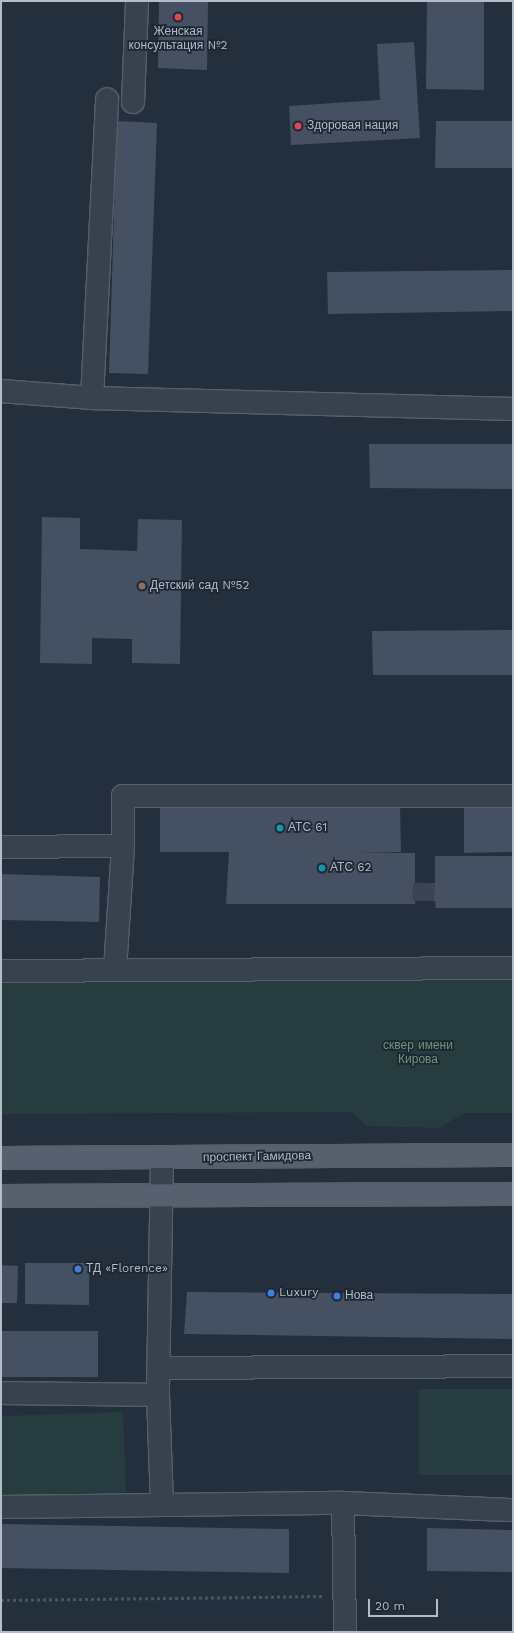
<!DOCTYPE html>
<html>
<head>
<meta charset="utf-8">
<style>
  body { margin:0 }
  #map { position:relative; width:514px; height:1633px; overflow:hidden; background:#242f3e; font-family:"Work Sans",sans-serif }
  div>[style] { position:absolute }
  .green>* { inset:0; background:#263c3f }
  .building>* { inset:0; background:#455162 }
  .minor-tunnel>* { height:22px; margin-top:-11px; transform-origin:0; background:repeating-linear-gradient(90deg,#3a4453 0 22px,transparent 0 33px) }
  .path>* { height:2.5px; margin-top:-1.25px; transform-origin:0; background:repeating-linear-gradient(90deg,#44595c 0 3px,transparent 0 6px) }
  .roads { filter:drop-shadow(1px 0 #565f6c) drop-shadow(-1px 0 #565f6c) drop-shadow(0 1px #565f6c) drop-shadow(0 -1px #565f6c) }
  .minor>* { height:22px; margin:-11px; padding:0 11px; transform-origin:11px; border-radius:11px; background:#38414e }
  .major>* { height:22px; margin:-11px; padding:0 11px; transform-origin:11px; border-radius:11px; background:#56606e }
  .dots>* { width:11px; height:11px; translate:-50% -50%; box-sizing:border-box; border:2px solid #1d2633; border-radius:50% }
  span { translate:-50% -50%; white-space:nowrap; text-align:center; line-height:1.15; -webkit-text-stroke:3.5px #1d2633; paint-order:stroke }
  .poi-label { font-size:12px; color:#b4bcc9 }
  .left { translate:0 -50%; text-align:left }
  .park-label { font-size:12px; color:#6b9a76 }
  .street-label { font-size:12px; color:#b4bcc9 }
  .frame { position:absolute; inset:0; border:2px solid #b4bcc9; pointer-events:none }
  .scale { position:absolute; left:368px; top:1599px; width:70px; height:18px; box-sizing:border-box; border:2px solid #b4bcc9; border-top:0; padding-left:5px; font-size:12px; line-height:14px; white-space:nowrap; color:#b4bcc9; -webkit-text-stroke:3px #1d2633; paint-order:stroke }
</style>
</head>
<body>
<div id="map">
  <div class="green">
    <i style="clip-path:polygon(513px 977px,513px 1113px,464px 1113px,439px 1128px,367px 1126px,352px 1112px,1px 1114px,1px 982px)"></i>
    <i style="clip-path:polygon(419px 1389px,513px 1389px,513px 1475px,419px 1475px)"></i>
    <i style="clip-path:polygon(123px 1412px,126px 1492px,1px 1496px,1px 1416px)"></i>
  </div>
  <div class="building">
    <i style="clip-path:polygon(159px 1px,208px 1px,207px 70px,158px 68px)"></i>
    <i style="clip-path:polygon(427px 1px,484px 1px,484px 90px,426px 89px)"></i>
    <i style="clip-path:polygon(414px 42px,420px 138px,291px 145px,289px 106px,380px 100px,377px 44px)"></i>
    <i style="clip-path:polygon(117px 121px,157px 123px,148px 374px,109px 373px)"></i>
    <i style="clip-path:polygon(436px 121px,513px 121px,513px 168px,435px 168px)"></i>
    <i style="clip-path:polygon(513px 270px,513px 311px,328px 314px,327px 272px)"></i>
    <i style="clip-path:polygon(369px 444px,513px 444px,513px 489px,370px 488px)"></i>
    <i style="clip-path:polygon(42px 517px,80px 518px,80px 549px,137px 551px,138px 519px,182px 520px,180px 664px,132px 663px,132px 639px,92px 638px,92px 664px,40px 663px)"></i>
    <i style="clip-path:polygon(513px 630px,513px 675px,373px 675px,372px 631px)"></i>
    <i style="clip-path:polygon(400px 803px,401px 852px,357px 853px,415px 853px,415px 883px,435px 883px,435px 856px,513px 856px,513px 908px,436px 908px,435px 901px,415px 901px,415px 904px,226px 904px,229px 852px,160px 852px,160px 804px)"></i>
    <i style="clip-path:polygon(464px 807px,513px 807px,513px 852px,464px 853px)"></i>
    <i style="clip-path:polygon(1px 874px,100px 877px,99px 922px,1px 920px)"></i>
    <i style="clip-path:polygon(25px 1263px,89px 1263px,89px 1305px,25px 1304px)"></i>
    <i style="clip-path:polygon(1px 1265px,18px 1266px,17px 1303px,1px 1303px)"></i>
    <i style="clip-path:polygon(187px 1292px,513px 1294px,513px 1339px,184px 1334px)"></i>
    <i style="clip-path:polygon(1px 1331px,98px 1331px,98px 1377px,1px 1377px)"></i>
    <i style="clip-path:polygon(1px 1524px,289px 1529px,289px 1573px,1px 1568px)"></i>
    <i style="clip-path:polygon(427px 1528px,513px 1530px,513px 1572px,427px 1571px)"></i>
  </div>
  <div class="minor-tunnel">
    <i style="left:423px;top:901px;width:18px;rotate:-87deg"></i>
  </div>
  <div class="path">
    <i style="left:1px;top:1600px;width:321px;rotate:-0.7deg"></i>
  </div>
  <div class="roads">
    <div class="minor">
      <i style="left:133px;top:102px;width:101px;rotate:-87.7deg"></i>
      <i style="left:1px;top:391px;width:91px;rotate:4.4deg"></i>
      <i style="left:92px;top:398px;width:299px;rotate:-87.1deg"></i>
      <i style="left:92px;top:398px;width:421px;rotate:1.5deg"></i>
      <i style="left:1px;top:847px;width:122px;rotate:-0.5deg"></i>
      <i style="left:115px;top:970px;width:124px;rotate:-86.3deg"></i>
      <i style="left:123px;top:846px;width:50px;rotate:-90deg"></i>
      <i style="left:123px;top:796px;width:390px"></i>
      <i style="left:1px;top:971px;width:512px;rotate:-0.34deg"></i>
      <i style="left:162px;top:1159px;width:236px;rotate:91deg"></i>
      <i style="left:158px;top:1395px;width:110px;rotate:87.9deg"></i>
      <i style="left:159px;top:1368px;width:354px;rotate:-0.3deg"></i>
      <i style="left:1px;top:1393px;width:157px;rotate:0.7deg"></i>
      <i style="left:343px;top:1503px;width:170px;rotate:2.4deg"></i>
      <i style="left:1px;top:1507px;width:342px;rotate:-0.7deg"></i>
      <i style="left:343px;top:1503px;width:129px;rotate:89.1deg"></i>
    </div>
    <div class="major">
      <i style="left:1px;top:1158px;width:512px;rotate:-0.34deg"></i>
      <i style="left:1px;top:1196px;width:512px;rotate:-0.22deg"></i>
    </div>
  </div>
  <div class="dots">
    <i style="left:178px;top:17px;background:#e0444e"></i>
    <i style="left:298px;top:126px;background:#e0444e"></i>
    <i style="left:142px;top:586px;background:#8d6e63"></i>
    <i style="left:280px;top:828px;background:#0f9aa8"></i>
    <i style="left:322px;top:868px;background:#0f9aa8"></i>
    <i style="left:78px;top:1269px;background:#3f7fe0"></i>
    <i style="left:271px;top:1293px;background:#3f7fe0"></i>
    <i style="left:337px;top:1296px;background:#3f7fe0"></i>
  </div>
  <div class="poi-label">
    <span style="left:178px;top:39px">Женская<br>консультация №2</span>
    <span class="left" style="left:307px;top:126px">Здоровая нация</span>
    <span class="left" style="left:150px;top:586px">Детский сад №52</span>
    <span class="left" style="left:288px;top:828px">АТС 61</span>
    <span class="left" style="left:330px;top:868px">АТС 62</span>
    <span class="left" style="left:86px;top:1269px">ТД «Florence»</span>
    <span class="left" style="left:279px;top:1293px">Luxury</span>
    <span class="left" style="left:345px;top:1296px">Нова</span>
  </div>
  <div class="park-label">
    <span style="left:418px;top:1053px">сквер имени<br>Кирова</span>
  </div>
  <div class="street-label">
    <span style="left:257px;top:1157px;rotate:-1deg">проспект Гамидова</span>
  </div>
  <div class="frame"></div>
  <div class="scale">20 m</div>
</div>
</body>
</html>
